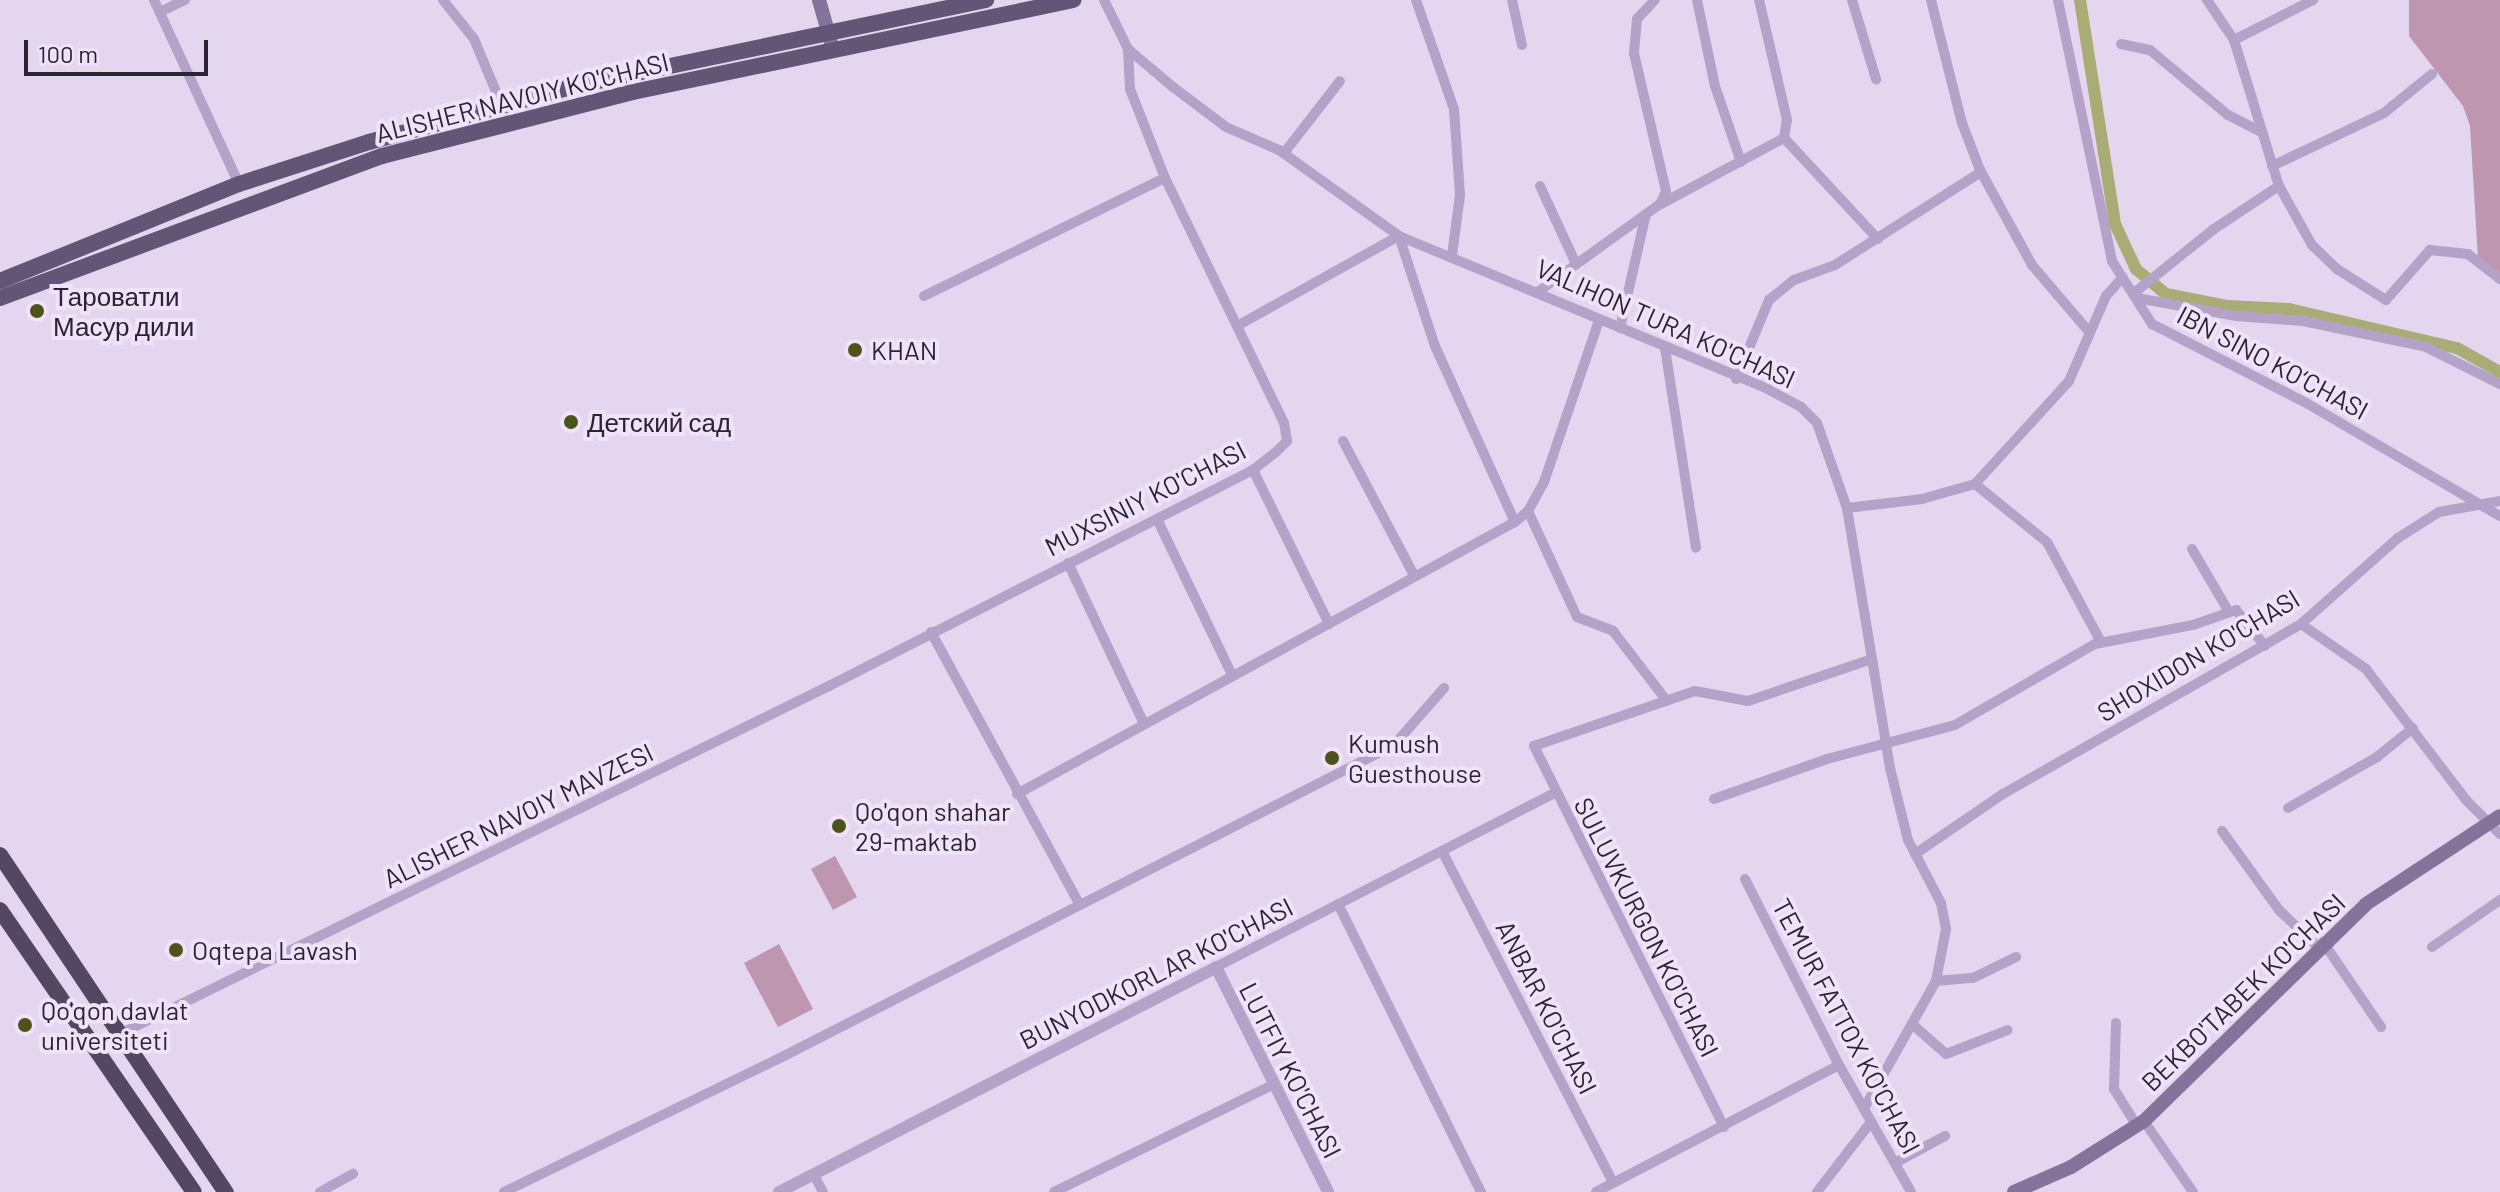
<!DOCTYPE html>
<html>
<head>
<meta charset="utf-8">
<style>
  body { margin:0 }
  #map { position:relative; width:2500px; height:1192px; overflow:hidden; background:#e5d6f0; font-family:Barlow,sans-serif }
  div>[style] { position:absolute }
  .green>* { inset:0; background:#bf96af }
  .canal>* { height:12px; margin:-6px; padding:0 6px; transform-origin:6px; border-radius:6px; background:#a8ad75 }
  .minor>* { height:10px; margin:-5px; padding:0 5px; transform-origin:5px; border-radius:5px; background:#b5a2c8 }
  .tertiary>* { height:12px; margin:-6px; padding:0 6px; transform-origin:6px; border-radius:6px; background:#b5a2c8 }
  .secondary>* { height:14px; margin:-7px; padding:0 7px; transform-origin:7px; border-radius:7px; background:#84749b }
  .primary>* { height:16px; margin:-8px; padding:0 8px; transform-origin:8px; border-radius:8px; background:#625575 }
  .trunk>* { height:16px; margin:-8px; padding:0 8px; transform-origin:8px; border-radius:8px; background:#534864 }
  .dots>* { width:22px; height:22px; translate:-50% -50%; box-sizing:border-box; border:4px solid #efe2f9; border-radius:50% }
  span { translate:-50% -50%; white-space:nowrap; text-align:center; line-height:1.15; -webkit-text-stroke:8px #efe2f9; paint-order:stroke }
  .street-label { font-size:26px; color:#2a2533 }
  .poi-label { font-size:26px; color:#2a2533 }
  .left { translate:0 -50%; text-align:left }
  .scale { position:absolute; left:24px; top:40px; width:184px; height:36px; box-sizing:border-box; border:4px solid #2a2533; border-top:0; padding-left:10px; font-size:24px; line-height:28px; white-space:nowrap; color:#2a2533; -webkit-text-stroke:6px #efe2f9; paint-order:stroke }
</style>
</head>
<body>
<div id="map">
  <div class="green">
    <i style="clip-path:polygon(2409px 0,2500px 0,2500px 275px,2478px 259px,2470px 126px,2463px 106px,2409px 36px)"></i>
    <i style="clip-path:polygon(835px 856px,857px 897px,833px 910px,811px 869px)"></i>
    <i style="clip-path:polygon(779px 944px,813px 1009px,778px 1027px,744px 963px)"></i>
  </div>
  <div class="canal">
    <i style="left:2080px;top:0;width:227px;rotate:81.1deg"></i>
    <i style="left:2115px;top:224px;width:50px;rotate:65deg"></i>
    <i style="left:2136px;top:269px;width:39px;rotate:40deg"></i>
    <i style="left:2166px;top:294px;width:63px;rotate:11deg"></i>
    <i style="left:2228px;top:306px;width:61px;rotate:2.8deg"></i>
    <i style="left:2289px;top:309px;width:172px;rotate:13.1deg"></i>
    <i style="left:2457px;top:348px;width:49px;rotate:29.2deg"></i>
  </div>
  <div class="minor">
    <i style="left:154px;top:0;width:203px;rotate:65.2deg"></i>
    <i style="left:443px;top:0;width:50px;rotate:51.5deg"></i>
    <i style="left:474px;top:39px;width:73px;rotate:67.3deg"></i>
    <i style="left:1104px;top:0;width:55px;rotate:63.9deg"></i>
    <i style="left:1128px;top:49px;width:59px;rotate:40.2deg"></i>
    <i style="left:1173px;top:87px;width:66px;rotate:37deg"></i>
    <i style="left:1226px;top:127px;width:58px;rotate:23.5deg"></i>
    <i style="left:1279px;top:150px;width:148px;rotate:35.6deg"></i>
    <i style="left:1399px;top:236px;width:395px;rotate:22.5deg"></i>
    <i style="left:1764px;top:387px;width:42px;rotate:28.4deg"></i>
    <i style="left:1801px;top:407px;width:23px;rotate:45deg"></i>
    <i style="left:1817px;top:423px;width:90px;rotate:70.6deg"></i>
    <i style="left:1847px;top:508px;width:264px;rotate:80.6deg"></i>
    <i style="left:1890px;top:768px;width:74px;rotate:76deg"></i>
    <i style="left:1908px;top:840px;width:71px;rotate:62.4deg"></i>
    <i style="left:1941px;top:903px;width:26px;rotate:79deg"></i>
    <i style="left:1946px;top:929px;width:53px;rotate:100.9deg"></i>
    <i style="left:1936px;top:981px;width:147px;rotate:119.4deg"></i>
    <i style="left:1416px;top:0;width:115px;rotate:70.8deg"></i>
    <i style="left:1454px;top:109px;width:86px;rotate:86deg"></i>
    <i style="left:1460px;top:195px;width:62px;rotate:97.5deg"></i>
    <i style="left:1512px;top:0;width:46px;rotate:77.5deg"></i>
    <i style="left:1697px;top:0;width:88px;rotate:78.2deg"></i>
    <i style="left:1715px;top:86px;width:80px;rotate:71.1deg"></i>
    <i style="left:1852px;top:0;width:83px;rotate:73.1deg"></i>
    <i style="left:1931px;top:0;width:127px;rotate:75.9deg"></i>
    <i style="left:1962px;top:123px;width:50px;rotate:69deg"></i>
    <i style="left:1980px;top:170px;width:108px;rotate:61.3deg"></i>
    <i style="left:2032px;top:265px;width:89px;rotate:49.5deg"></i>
    <i style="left:2058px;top:0;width:267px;rotate:78.3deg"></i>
    <i style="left:2112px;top:261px;width:75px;rotate:57.6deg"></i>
    <i style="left:2152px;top:324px;width:175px;rotate:27.1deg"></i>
    <i style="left:2308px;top:404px;width:222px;rotate:30.3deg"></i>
    <i style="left:2207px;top:0;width:48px;rotate:56deg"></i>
    <i style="left:2234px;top:40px;width:153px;rotate:72.9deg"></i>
    <i style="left:2279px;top:186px;width:68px;rotate:60.8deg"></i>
    <i style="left:2312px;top:245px;width:35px;rotate:44deg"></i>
    <i style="left:2337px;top:269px;width:58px;rotate:32.3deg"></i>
    <i style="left:2386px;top:300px;width:67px;rotate:-48.7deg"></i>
    <i style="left:2430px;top:250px;width:38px;rotate:6deg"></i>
    <i style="left:2468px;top:254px;width:41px;rotate:38deg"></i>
    <i style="left:160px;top:12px;width:28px;rotate:-26deg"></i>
    <i style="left:2234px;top:40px;width:89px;rotate:-26.9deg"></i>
    <i style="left:2121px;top:44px;width:30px;rotate:12deg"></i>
    <i style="left:2150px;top:50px;width:102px;rotate:39.8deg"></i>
    <i style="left:2228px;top:115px;width:39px;rotate:27deg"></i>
    <i style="left:1784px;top:138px;width:138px;rotate:47.1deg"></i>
    <i style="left:1284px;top:153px;width:91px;rotate:-52.1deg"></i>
    <i style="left:2272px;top:166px;width:124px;rotate:-25.3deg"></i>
    <i style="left:2384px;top:113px;width:62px;rotate:-39.1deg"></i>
    <i style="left:1540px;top:186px;width:86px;rotate:65.2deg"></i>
    <i style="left:1661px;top:204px;width:140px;rotate:-28.2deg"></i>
    <i style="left:1784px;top:138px;width:18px;rotate:-81deg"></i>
    <i style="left:1787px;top:120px;width:123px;rotate:-103.1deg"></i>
    <i style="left:1539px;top:291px;width:149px;rotate:-35.7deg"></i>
    <i style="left:1660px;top:204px;width:14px;rotate:-65deg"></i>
    <i style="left:1666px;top:191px;width:142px;rotate:-103.1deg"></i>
    <i style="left:1634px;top:53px;width:34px;rotate:-85deg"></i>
    <i style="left:1637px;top:19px;width:26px;rotate:-47deg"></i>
    <i style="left:2134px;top:293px;width:102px;rotate:-38.7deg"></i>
    <i style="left:2214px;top:229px;width:78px;rotate:-33.5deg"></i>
    <i style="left:924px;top:296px;width:268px;rotate:-26.1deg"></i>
    <i style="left:2137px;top:298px;width:101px;rotate:10.3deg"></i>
    <i style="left:2236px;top:316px;width:67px;rotate:4.3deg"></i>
    <i style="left:2303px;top:321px;width:126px;rotate:11.9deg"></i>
    <i style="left:2426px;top:347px;width:83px;rotate:26.6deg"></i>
    <i style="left:1237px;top:326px;width:185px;rotate:-29.1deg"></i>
    <i style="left:1399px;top:236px;width:116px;rotate:71.9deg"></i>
    <i style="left:1435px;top:346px;width:193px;rotate:65.6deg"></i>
    <i style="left:1620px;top:328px;width:117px;rotate:-77.2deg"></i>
    <i style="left:1665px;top:348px;width:202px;rotate:81.2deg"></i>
    <i style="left:1736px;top:379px;width:86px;rotate:-67.3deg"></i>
    <i style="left:1769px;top:300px;width:32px;rotate:-39deg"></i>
    <i style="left:1794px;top:280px;width:44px;rotate:-20.1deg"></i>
    <i style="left:1835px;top:265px;width:173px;rotate:-32.5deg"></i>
    <i style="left:1343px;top:441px;width:152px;rotate:62.1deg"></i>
    <i style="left:1253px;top:470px;width:172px;rotate:63.7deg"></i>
    <i style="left:1975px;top:484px;width:92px;rotate:38.9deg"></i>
    <i style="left:2047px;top:542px;width:114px;rotate:61.6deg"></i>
    <i style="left:1847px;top:508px;width:76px;rotate:-6.8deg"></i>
    <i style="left:1922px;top:499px;width:55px;rotate:-15.8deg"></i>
    <i style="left:1975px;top:484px;width:139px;rotate:-47.6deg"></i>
    <i style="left:2069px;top:381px;width:93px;rotate:-66.5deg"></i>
    <i style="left:2106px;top:296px;width:25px;rotate:-48deg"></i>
    <i style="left:1528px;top:511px;width:117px;rotate:65.2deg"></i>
    <i style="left:1577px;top:617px;width:39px;rotate:21deg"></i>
    <i style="left:1613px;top:631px;width:88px;rotate:52.4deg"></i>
    <i style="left:1157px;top:519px;width:173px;rotate:64.3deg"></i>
    <i style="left:2192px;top:549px;width:73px;rotate:59.6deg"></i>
    <i style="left:1068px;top:563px;width:178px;rotate:64.7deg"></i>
    <i style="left:2301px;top:624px;width:79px;rotate:34.7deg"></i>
    <i style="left:2366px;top:669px;width:166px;rotate:52.6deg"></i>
    <i style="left:2467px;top:801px;width:47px;rotate:45deg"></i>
    <i style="left:931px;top:632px;width:310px;rotate:61.4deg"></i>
    <i style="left:1017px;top:794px;width:567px;rotate:-28.64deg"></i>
    <i style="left:1515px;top:522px;width:17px;rotate:-40deg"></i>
    <i style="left:1528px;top:511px;width:33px;rotate:-61deg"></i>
    <i style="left:1544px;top:482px;width:171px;rotate:-71.2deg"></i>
    <i style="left:1714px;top:799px;width:120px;rotate:-19.5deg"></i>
    <i style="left:1827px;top:759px;width:132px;rotate:-14.9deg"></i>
    <i style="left:1955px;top:725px;width:162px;rotate:-30.1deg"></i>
    <i style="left:2095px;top:644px;width:100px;rotate:-11deg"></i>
    <i style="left:2193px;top:625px;width:46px;rotate:-19.2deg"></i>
    <i style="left:2236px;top:610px;width:46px;rotate:51.1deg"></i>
    <i style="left:2288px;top:808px;width:103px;rotate:-29.8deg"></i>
    <i style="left:2377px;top:757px;width:46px;rotate:-38.9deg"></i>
    <i style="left:2222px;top:831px;width:97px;rotate:54.2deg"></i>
    <i style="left:2279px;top:910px;width:54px;rotate:43.5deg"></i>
    <i style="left:1442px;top:851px;width:373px;rotate:62.7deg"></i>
    <i style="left:1915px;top:854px;width:107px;rotate:-34.3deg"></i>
    <i style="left:2003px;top:794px;width:343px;rotate:-29.7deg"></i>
    <i style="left:2301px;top:624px;width:130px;rotate:-41.6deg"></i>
    <i style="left:2398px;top:538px;width:49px;rotate:-32.4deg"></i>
    <i style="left:2439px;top:512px;width:62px;rotate:-10.2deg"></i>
    <i style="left:1745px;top:879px;width:208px;rotate:63.2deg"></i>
    <i style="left:1839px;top:1065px;width:146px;rotate:60.4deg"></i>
    <i style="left:1338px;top:904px;width:322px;rotate:63.6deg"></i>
    <i style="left:2323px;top:942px;width:103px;rotate:55.7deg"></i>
    <i style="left:2432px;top:947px;width:83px;rotate:-34.7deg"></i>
    <i style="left:1216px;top:967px;width:380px;rotate:-27.2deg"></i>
    <i style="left:1936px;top:981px;width:37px;rotate:-5deg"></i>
    <i style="left:1973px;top:978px;width:48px;rotate:-26deg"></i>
    <i style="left:2116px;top:1023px;width:66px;rotate:91.7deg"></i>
    <i style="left:2114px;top:1089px;width:44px;rotate:58.1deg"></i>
    <i style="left:1912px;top:1024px;width:45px;rotate:41.4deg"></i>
    <i style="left:1946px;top:1054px;width:66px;rotate:-21.2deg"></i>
    <i style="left:122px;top:1033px;width:788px;rotate:-26.14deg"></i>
    <i style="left:829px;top:686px;width:476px;rotate:-27deg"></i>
    <i style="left:1253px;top:470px;width:29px;rotate:-38deg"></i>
    <i style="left:1276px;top:452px;width:16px;rotate:-45deg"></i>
    <i style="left:1287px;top:441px;width:18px;rotate:-99deg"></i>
    <i style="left:1284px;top:423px;width:272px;rotate:-115.9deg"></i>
    <i style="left:1165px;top:178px;width:96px;rotate:-111.5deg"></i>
    <i style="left:1130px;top:89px;width:40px;rotate:-92.9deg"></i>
    <i style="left:2144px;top:1121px;width:86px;rotate:55.4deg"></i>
    <i style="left:1724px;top:1127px;width:426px;rotate:-116.5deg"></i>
    <i style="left:1534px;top:746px;width:170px;rotate:-18.9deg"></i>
    <i style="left:1695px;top:691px;width:54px;rotate:10.7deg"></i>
    <i style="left:1748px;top:701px;width:131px;rotate:-18.7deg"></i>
    <i style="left:1895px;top:1163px;width:57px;rotate:-28.4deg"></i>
    <i style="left:814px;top:1175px;width:19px;rotate:62deg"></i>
    <i style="left:320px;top:1192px;width:38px;rotate:-29deg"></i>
    <i style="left:504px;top:1192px;width:302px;rotate:-25.9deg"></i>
    <i style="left:776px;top:1060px;width:694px;rotate:-27.01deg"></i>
    <i style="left:1394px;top:745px;width:76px;rotate:-48.7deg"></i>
    <i style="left:1054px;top:1192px;width:245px;rotate:-26.1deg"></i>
    <i style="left:1596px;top:1192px;width:274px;rotate:-27.6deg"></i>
    <i style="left:1817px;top:1192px;width:88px;rotate:-52.4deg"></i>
  </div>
  <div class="tertiary">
    <i style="left:779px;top:1192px;width:492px;rotate:-27.2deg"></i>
    <i style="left:1216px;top:967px;width:251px;rotate:63.5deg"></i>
  </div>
  <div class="secondary">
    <i style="left:819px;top:0;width:44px;rotate:74.1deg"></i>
    <i style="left:2014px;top:1192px;width:62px;rotate:-23.7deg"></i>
    <i style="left:2071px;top:1167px;width:86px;rotate:-32.2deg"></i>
    <i style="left:2144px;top:1121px;width:310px;rotate:-44.3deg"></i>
    <i style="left:2366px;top:904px;width:160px;rotate:-33.3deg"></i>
  </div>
  <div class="primary">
    <i style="left:0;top:281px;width:258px;rotate:-22.1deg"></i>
    <i style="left:239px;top:184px;width:137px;rotate:-17.9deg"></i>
    <i style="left:369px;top:142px;width:218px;rotate:-15.2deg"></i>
    <i style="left:579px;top:85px;width:416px;rotate:-11.8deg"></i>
    <i style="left:0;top:298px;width:408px;rotate:-20.4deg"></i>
    <i style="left:382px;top:156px;width:259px;rotate:-14.3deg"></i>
    <i style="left:633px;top:92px;width:450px;rotate:-11.8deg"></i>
  </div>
  <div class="trunk">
    <i style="left:0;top:855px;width:406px;rotate:56.2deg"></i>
    <i style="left:0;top:910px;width:342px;rotate:55.5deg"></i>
  </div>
  <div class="dots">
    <i style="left:37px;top:311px;background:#4d541b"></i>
    <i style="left:855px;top:350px;background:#4d541b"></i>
    <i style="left:571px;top:422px;background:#4d541b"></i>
    <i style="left:1332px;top:758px;background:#4d541b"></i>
    <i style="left:839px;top:826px;background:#4d541b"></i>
    <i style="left:176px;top:950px;background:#4d541b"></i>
    <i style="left:25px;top:1025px;background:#4d541b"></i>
  </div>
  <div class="street-label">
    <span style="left:522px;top:97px;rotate:-14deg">ALISHER NAVOIY KO'CHASI</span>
    <span style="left:1666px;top:323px;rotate:24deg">VALIHON TURA KO'CHASI</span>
    <span style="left:2273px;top:362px;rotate:28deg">IBN SINO KO‘CHASI</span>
    <span style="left:1145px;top:498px;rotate:-27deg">MUXSINIY KO'CHASI</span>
    <span style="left:2198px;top:655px;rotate:-31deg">SHOXIDON KO'CHASI</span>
    <span style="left:518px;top:815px;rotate:-26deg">ALISHER NAVOIY MAVZESI</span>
    <span style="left:1647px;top:927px;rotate:63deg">SULUVKURGON KO'CHASI</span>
    <span style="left:1156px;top:973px;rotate:-27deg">BUNYODKORLAR KO'CHASI</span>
    <span style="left:2243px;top:992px;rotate:-44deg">BEKBO'TABEK KO'CHASI</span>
    <span style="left:1547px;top:1007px;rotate:63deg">ANBAR KO'CHASI</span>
    <span style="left:1847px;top:1026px;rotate:62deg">TEMUR FATTOX KO'CHASI</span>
    <span style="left:1291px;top:1070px;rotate:63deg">LUTFIY KO'CHASI</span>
  </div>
  <div class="poi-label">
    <span class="left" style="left:53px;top:311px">Тароватли<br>Масур дили</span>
    <span class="left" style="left:871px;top:350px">KHAN</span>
    <span class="left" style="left:587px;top:422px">Детский сад</span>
    <span class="left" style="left:1348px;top:758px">Kumush<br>Guesthouse</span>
    <span class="left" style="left:855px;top:826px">Qo'qon shahar<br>29-maktab</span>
    <span class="left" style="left:192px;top:950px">Oqtepa Lavash</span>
    <span class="left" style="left:41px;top:1025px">Qo'qon davlat<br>universiteti</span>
  </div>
  <div class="scale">100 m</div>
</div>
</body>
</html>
